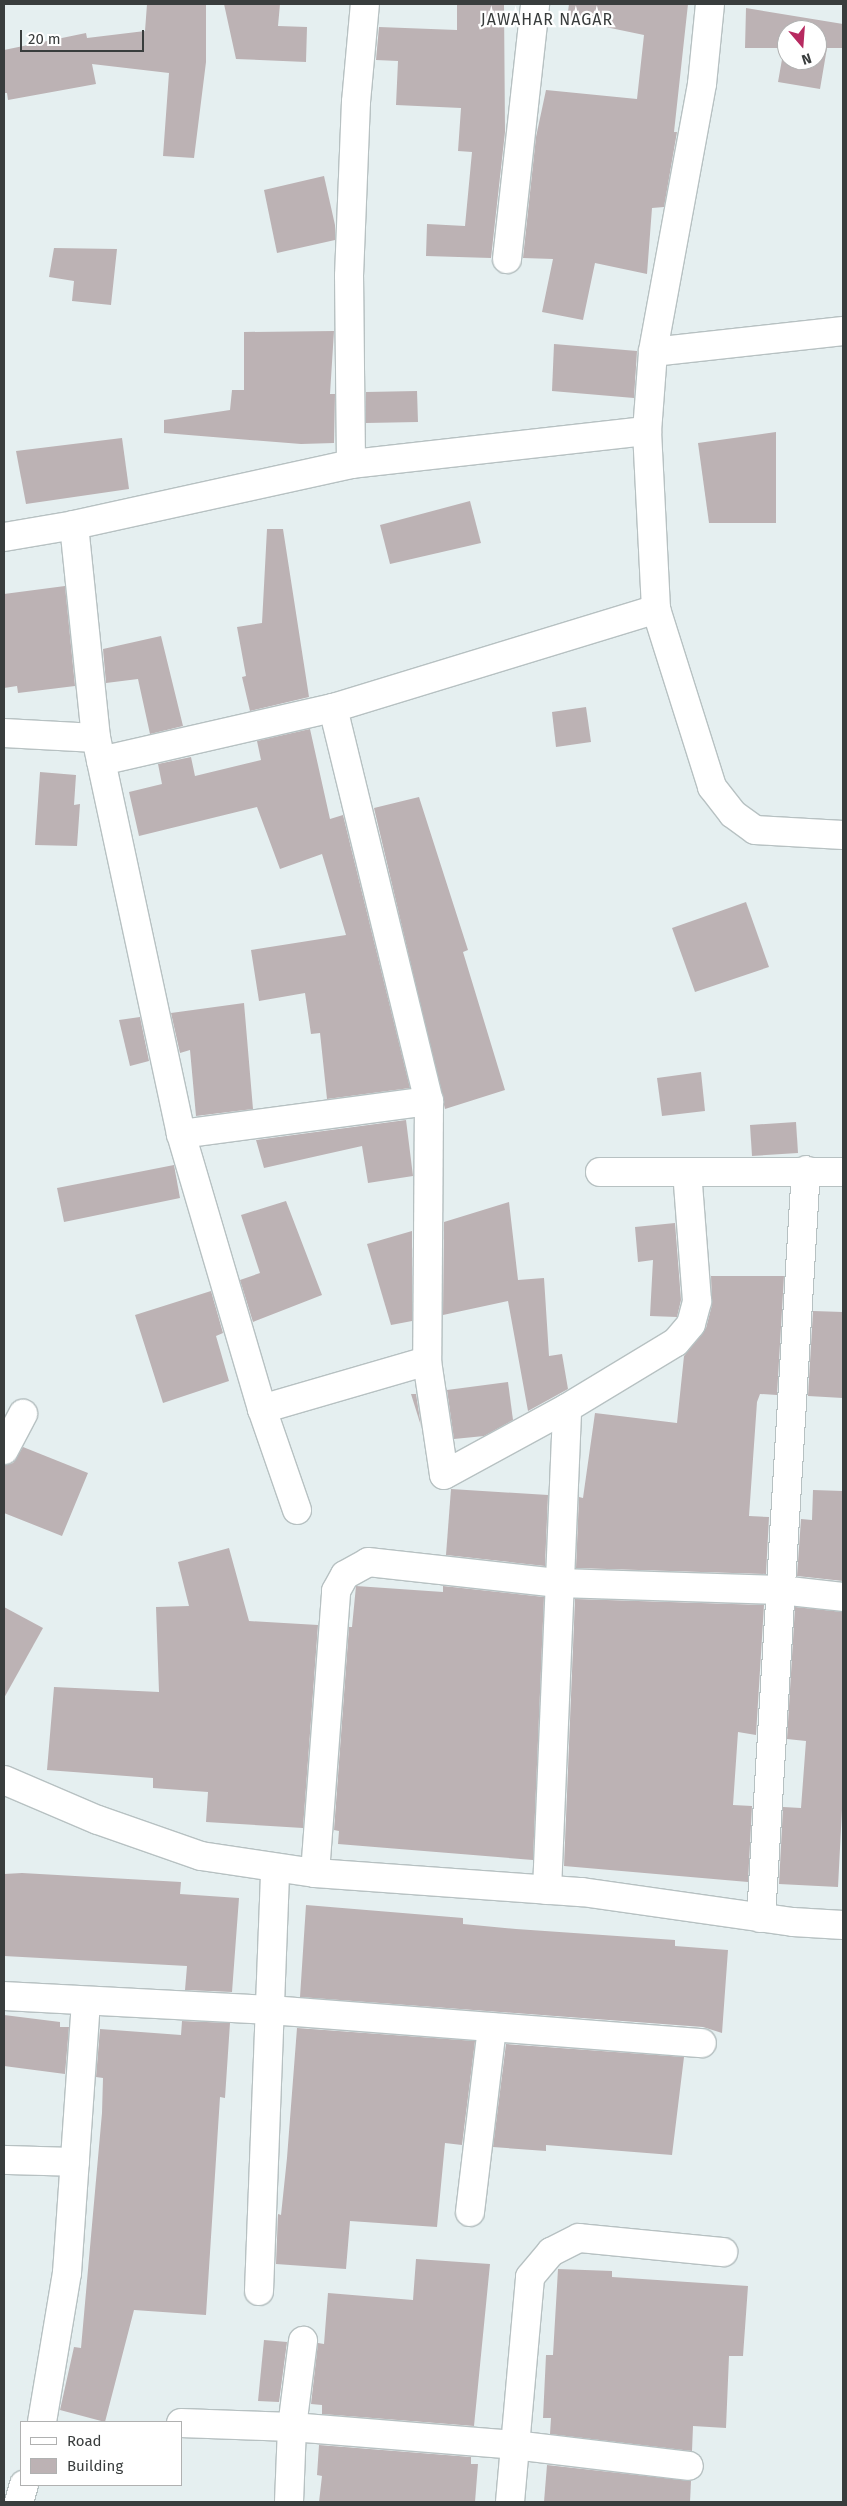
<!DOCTYPE html>
<html>
<head>
<meta charset="utf-8">
<style>
  body { margin:0 }
  #map { position:relative; width:847px; height:2506px; overflow:hidden; background:#e5eff0; font-family:"Fira Sans",sans-serif }
  div>[style] { position:absolute }
  .building>* { inset:0; background:#bcb2b4 }
  .roads { filter:drop-shadow(1px 0 #b7c1c2) drop-shadow(-1px 0 #b7c1c2) drop-shadow(0 1px #b7c1c2) drop-shadow(0 -1px #b7c1c2) }
  .minor>* { height:28px; margin:-14px; padding:0 14px; transform-origin:14px; border-radius:14px; background:#fff }
  span { translate:-50% -50%; white-space:nowrap; text-align:center; line-height:1.15; -webkit-text-stroke:4.5px #fff; paint-order:stroke }
  .neighbourhood-label { font-size:16px; color:#393d3d; letter-spacing:1px }
  .frame { position:absolute; inset:0; border:5px solid #393d3d; pointer-events:none }
  .legend { position:absolute; left:20px; top:2421px; width:162px; height:65px; box-sizing:border-box; background:#fff; border:1px solid #b0b1b1; margin:0; padding:6px 9px; list-style:none; font-size:15px; color:#393d3d }
  .legend li { display:flex; align-items:center; gap:10px; height:25px }
  .legend b { width:25px; border:1px solid #b0b1b1 }
  .north { position:absolute; left:777px; top:20px; width:50px; height:50px; box-sizing:border-box; background:#fff; border:1px solid #b0b1b1; border-radius:50%; rotate:162deg; font-size:14px; font-weight:700; line-height:20px; text-align:center; color:#393d3d }
  .north::after { content:''; display:block; margin:auto; width:18px; height:22px; background:#b72a60; clip-path:polygon(50% 0,100% 100%,50% 72%,0 100%) }
  .scale { position:absolute; left:20px; top:30px; width:124px; height:22px; box-sizing:border-box; border:2px solid #393d3d; border-top:0; padding-left:6px; font-size:15px; line-height:18px; white-space:nowrap; color:#393d3d; -webkit-text-stroke:4px #fff; paint-order:stroke }
</style>
</head>
<body>
<div id="map">
  <div class="building">
    <i style="clip-path:polygon(147px 4px,206px 4px,206px 62px,194px 158px,163px 156px,169px 73px,92px 64px,96px 84px,8px 100px,7px 93px,4px 93px,4px 50px,86px 33px,87px 38px,145px 31px)"></i>
    <i style="clip-path:polygon(224px 4px,280px 4px,278px 26px,307px 27px,306px 62px,236px 59px)"></i>
    <i style="clip-path:polygon(457px 4px,504px 4px,505px 132px,491px 258px,426px 256px,427px 224px,465px 226px,472px 152px,458px 151px,461px 108px,396px 105px,398px 61px,376px 60px,379px 27px,457px 30px)"></i>
    <i style="clip-path:polygon(569px 4px,688px 4px,674px 132px,677px 132px,664px 207px,652px 208px,647px 274px,595px 263px,583px 320px,542px 312px,553px 259px,523px 258px,536px 137px,546px 90px,637px 99px,644px 35px,567px 19px)"></i>
    <i style="clip-path:polygon(evenodd,746px 8px,843px 24px,843px 48px,827px 48px,820px 89px,778px 82px,784px 48px,745px 48px,746px 8px,787px 30px,817px 30px,817px 60px,787px 60px,787px 30px)"></i>
    <i style="clip-path:polygon(324px 176px,335px 225px,335px 240px,277px 253px,264px 190px)"></i>
    <i style="clip-path:polygon(54px 248px,117px 249px,111px 305px,72px 301px,74px 281px,49px 277px)"></i>
    <i style="clip-path:polygon(334px 331px,330px 394px,335px 394px,334px 443px,301px 444px,164px 433px,164px 420px,230px 410px,232px 390px,244px 390px,244px 332px)"></i>
    <i style="clip-path:polygon(554px 344px,637px 351px,634px 398px,552px 391px)"></i>
    <i style="clip-path:polygon(417px 391px,418px 422px,366px 423px,366px 392px)"></i>
    <i style="clip-path:polygon(776px 432px,776px 523px,709px 523px,698px 443px)"></i>
    <i style="clip-path:polygon(122px 438px,129px 489px,26px 504px,16px 451px)"></i>
    <i style="clip-path:polygon(470px 501px,481px 543px,390px 564px,380px 525px)"></i>
    <i style="clip-path:polygon(267px 529px,283px 529px,309px 697px,250px 711px,242px 677px,246px 676px,237px 627px,262px 623px)"></i>
    <i style="clip-path:polygon(65px 586px,75px 686px,18px 693px,17px 686px,4px 688px,4px 594px)"></i>
    <i style="clip-path:polygon(161px 636px,183px 726px,150px 734px,138px 679px,106px 683px,103px 649px)"></i>
    <i style="clip-path:polygon(586px 707px,591px 742px,556px 747px,552px 712px)"></i>
    <i style="clip-path:polygon(310px 729px,330px 819px,343px 815px,410px 1088px,327px 1099px,320px 1033px,311px 1034px,305px 993px,259px 1001px,251px 950px,346px 935px,322px 854px,280px 869px,257px 807px,139px 836px,129px 792px,162px 784px,158px 764px,191px 757px,195px 776px,261px 760px,257px 741px)"></i>
    <i style="clip-path:polygon(40px 772px,76px 775px,74px 805px,80px 804px,77px 846px,35px 845px)"></i>
    <i style="clip-path:polygon(419px 797px,468px 950px,463px 952px,505px 1090px,445px 1109px,374px 808px)"></i>
    <i style="clip-path:polygon(746px 902px,769px 967px,695px 992px,672px 928px)"></i>
    <i style="clip-path:polygon(244px 1003px,253px 1109px,196px 1116px,190px 1050px,180px 1053px,171px 1013px)"></i>
    <i style="clip-path:polygon(140px 1017px,149px 1061px,130px 1066px,119px 1020px)"></i>
    <i style="clip-path:polygon(701px 1072px,705px 1111px,662px 1116px,657px 1078px)"></i>
    <i style="clip-path:polygon(406px 1120px,413px 1176px,368px 1183px,362px 1146px,264px 1168px,256px 1140px)"></i>
    <i style="clip-path:polygon(796px 1122px,798px 1153px,752px 1156px,750px 1125px)"></i>
    <i style="clip-path:polygon(174px 1165px,180px 1198px,64px 1222px,57px 1188px)"></i>
    <i style="clip-path:polygon(286px 1201px,322px 1295px,253px 1322px,240px 1280px,260px 1273px,241px 1215px)"></i>
    <i style="clip-path:polygon(509px 1202px,518px 1280px,544px 1278px,549px 1356px,562px 1354px,568px 1389px,528px 1411px,508px 1301px,443px 1315px,444px 1222px)"></i>
    <i style="clip-path:polygon(675px 1223px,681px 1300px,677px 1317px,650px 1316px,653px 1260px,638px 1262px,635px 1227px)"></i>
    <i style="clip-path:polygon(412px 1231px,412px 1321px,391px 1325px,367px 1244px)"></i>
    <i style="clip-path:polygon(711px 1276px,784px 1276px,777px 1395px,760px 1394px,757px 1402px,749px 1516px,769px 1517px,766px 1574px,576px 1568px,579px 1497px,583px 1498px,595px 1413px,677px 1423px,684px 1356px,706px 1328px,712px 1305px)"></i>
    <i style="clip-path:polygon(211px 1291px,223px 1333px,216px 1336px,229px 1381px,163px 1403px,135px 1315px)"></i>
    <i style="clip-path:polygon(813px 1311px,843px 1312px,843px 1398px,808px 1396px)"></i>
    <i style="clip-path:polygon(508px 1382px,513px 1420px,484px 1436px,454px 1439px,447px 1390px)"></i>
    <i style="clip-path:polygon(411px 1394px,416px 1394px,421px 1426px)"></i>
    <i style="clip-path:polygon(23px 1447px,88px 1473px,62px 1536px,4px 1513px,4px 1465px,13px 1463px)"></i>
    <i style="clip-path:polygon(451px 1489px,548px 1495px,545px 1566px,446px 1555px)"></i>
    <i style="clip-path:polygon(813px 1490px,843px 1491px,843px 1581px,797px 1576px,801px 1519px,812px 1520px)"></i>
    <i style="clip-path:polygon(229px 1548px,249px 1621px,318px 1625px,303px 1828px,206px 1822px,208px 1792px,153px 1788px,153px 1778px,47px 1770px,54px 1687px,159px 1692px,156px 1607px,189px 1606px,178px 1562px)"></i>
    <i style="clip-path:polygon(356px 1586px,443px 1592px,443px 1586px,544px 1597px,533px 1860px,338px 1844px,339px 1831px,334px 1830px,349px 1627px,352px 1627px)"></i>
    <i style="clip-path:polygon(575px 1599px,764px 1605px,756px 1735px,738px 1732px,733px 1805px,752px 1806px,748px 1882px,564px 1866px)"></i>
    <i style="clip-path:polygon(4px 1607px,43px 1628px,4px 1698px)"></i>
    <i style="clip-path:polygon(795px 1607px,843px 1612px,843px 1790px,838px 1887px,779px 1884px,783px 1807px,801px 1808px,806px 1741px,787px 1739px)"></i>
    <i style="clip-path:polygon(22px 1873px,181px 1882px,180px 1894px,239px 1898px,232px 1992px,185px 1990px,187px 1966px,4px 1956px,4px 1874px)"></i>
    <i style="clip-path:polygon(306px 1905px,463px 1918px,463px 1924px,516px 1929px,675px 1940px,675px 1946px,728px 1950px,722px 2033px,703px 2027px,300px 1997px)"></i>
    <i style="clip-path:polygon(4px 2015px,60px 2022px,60px 2027px,69px 2027px,65px 2074px,4px 2066px)"></i>
    <i style="clip-path:polygon(182px 2021px,230px 2023px,225px 2098px,220px 2097px,206px 2315px,134px 2310px,105px 2422px,60px 2410px,74px 2347px,81px 2348px,102px 2113px,103px 2078px,96px 2077px,100px 2029px,181px 2035px)"></i>
    <i style="clip-path:polygon(297px 2028px,475px 2041px,462px 2145px,445px 2143px,437px 2227px,350px 2221px,346px 2269px,276px 2264px,278px 2214px,281px 2215px,287px 2158px)"></i>
    <i style="clip-path:polygon(506px 2044px,684px 2057px,672px 2155px,546px 2145px,546px 2151px,493px 2147px)"></i>
    <i style="clip-path:polygon(416px 2259px,490px 2264px,474px 2426px,322px 2414px,322px 2405px,311px 2404px,318px 2343px,324px 2344px,328px 2293px,413px 2300px)"></i>
    <i style="clip-path:polygon(558px 2269px,612px 2271px,612px 2277px,748px 2286px,743px 2356px,729px 2356px,726px 2428px,693px 2426px,692px 2451px,550px 2434px,551px 2418px,543px 2418px,546px 2355px,553px 2355px)"></i>
    <i style="clip-path:polygon(264px 2340px,287px 2342px,279px 2402px,258px 2401px)"></i>
    <i style="clip-path:polygon(319px 2445px,471px 2457px,471px 2464px,478px 2464px,475px 2502px,319px 2502px,322px 2476px,317px 2475px)"></i>
    <i style="clip-path:polygon(547px 2465px,691px 2481px,690px 2502px,544px 2502px)"></i>
  </div>
  <div class="roads">
    <div class="minor">
      <i style="left:710px;top:4px;width:80px;rotate:95.7deg"></i>
      <i style="left:702px;top:84px;width:272px;rotate:100.4deg"></i>
      <i style="left:653px;top:352px;width:79px;rotate:94.3deg"></i>
      <i style="left:647px;top:431px;width:178px;rotate:87.1deg"></i>
      <i style="left:656px;top:609px;width:187px;rotate:72.5deg"></i>
      <i style="left:712px;top:787px;width:34px;rotate:52deg"></i>
      <i style="left:733px;top:814px;width:27px;rotate:36deg"></i>
      <i style="left:755px;top:830px;width:88px;rotate:3.3deg"></i>
      <i style="left:507px;top:259px;width:257px;rotate:-83.7deg"></i>
      <i style="left:653px;top:352px;width:191px;rotate:-6.3deg"></i>
      <i style="left:351px;top:464px;width:188px;rotate:-90.6deg"></i>
      <i style="left:349px;top:276px;width:174px;rotate:-87.7deg"></i>
      <i style="left:356px;top:102px;width:98px;rotate:-84.8deg"></i>
      <i style="left:4px;top:537px;width:71px;rotate:-9.7deg"></i>
      <i style="left:333px;top:708px;width:338px;rotate:-17deg"></i>
      <i style="left:4px;top:733px;width:92px;rotate:3.1deg"></i>
      <i style="left:101px;top:761px;width:238px;rotate:-12.9deg"></i>
      <i style="left:333px;top:708px;width:405px;rotate:76.3deg"></i>
      <i style="left:429px;top:1101px;width:260px;rotate:90.4deg"></i>
      <i style="left:427px;top:1361px;width:172px;rotate:163.8deg"></i>
      <i style="left:181px;top:1134px;width:250px;rotate:-7.6deg"></i>
      <i style="left:600px;top:1172px;width:87px"></i>
      <i style="left:427px;top:1361px;width:115px;rotate:81.5deg"></i>
      <i style="left:444px;top:1475px;width:140px;rotate:-28.6deg"></i>
      <i style="left:567px;top:1408px;width:127px;rotate:-31.2deg"></i>
      <i style="left:676px;top:1342px;width:23px;rotate:-50deg"></i>
      <i style="left:691px;top:1324px;width:24px;rotate:-75deg"></i>
      <i style="left:697px;top:1301px;width:129px;rotate:-94.4deg"></i>
      <i style="left:687px;top:1172px;width:156px"></i>
      <i style="left:4px;top:1450px;width:41px;rotate:-62.2deg"></i>
      <i style="left:297px;top:1510px;width:107px;rotate:-109.1deg"></i>
      <i style="left:262px;top:1409px;width:287px;rotate:-106.4deg"></i>
      <i style="left:181px;top:1134px;width:405px;rotate:-102.1deg"></i>
      <i style="left:96px;top:738px;width:214px;rotate:-95.9deg"></i>
      <i style="left:74px;top:525px;width:284px;rotate:-12.4deg"></i>
      <i style="left:351px;top:464px;width:298px;rotate:-6.4deg"></i>
      <i style="left:4px;top:1780px;width:102px;rotate:23.1deg"></i>
      <i style="left:98px;top:1820px;width:109px;rotate:19.3deg"></i>
      <i style="left:201px;top:1856px;width:115px;rotate:8.5deg"></i>
      <i style="left:315px;top:1873px;width:268px;rotate:4.1deg"></i>
      <i style="left:582px;top:1892px;width:213px;rotate:8.1deg"></i>
      <i style="left:793px;top:1922px;width:50px;rotate:3.4deg"></i>
      <i style="left:315px;top:1873px;width:283px;rotate:-85.7deg"></i>
      <i style="left:336px;top:1591px;width:18px;rotate:-61deg"></i>
      <i style="left:345px;top:1575px;width:26px;rotate:-29deg"></i>
      <i style="left:368px;top:1562px;width:192px;rotate:6.3deg"></i>
      <i style="left:559px;top:1583px;width:221px;rotate:1.8deg"></i>
      <i style="left:780px;top:1590px;width:63px;rotate:6.3deg"></i>
      <i style="left:547px;top:1890px;width:482px;rotate:-87.6deg"></i>
      <i style="left:761px;top:1918px;width:749px;rotate:-86.56deg"></i>
      <i style="left:4px;top:1996px;width:267px;rotate:3deg"></i>
      <i style="left:271px;top:2010px;width:432px;rotate:4.4deg"></i>
      <i style="left:4px;top:2160px;width:71px;rotate:1.6deg"></i>
      <i style="left:470px;top:2212px;width:186px;rotate:-83.2deg"></i>
      <i style="left:259px;top:2291px;width:423px;rotate:-87.8deg"></i>
      <i style="left:42px;top:2422px;width:151px;rotate:-80.5deg"></i>
      <i style="left:67px;top:2273px;width:272px;rotate:-86deg"></i>
      <i style="left:181px;top:2423px;width:111px;rotate:2.1deg"></i>
      <i style="left:292px;top:2427px;width:223px;rotate:4.6deg"></i>
      <i style="left:514px;top:2445px;width:176px;rotate:6.8deg"></i>
      <i style="left:19px;top:2502px;width:18px;rotate:-74deg"></i>
      <i style="left:289px;top:2502px;width:75px;rotate:-87.7deg"></i>
      <i style="left:292px;top:2427px;width:87px;rotate:-82.7deg"></i>
      <i style="left:510px;top:2502px;width:226px;rotate:-84.9deg"></i>
      <i style="left:530px;top:2277px;width:33px;rotate:-50deg"></i>
      <i style="left:551px;top:2252px;width:31px;rotate:-27deg"></i>
      <i style="left:579px;top:2238px;width:145px;rotate:5.6deg"></i>
    </div>
  </div>
  <div class="neighbourhood-label">
    <span style="left:547px;top:20px">JAWAHAR NAGAR</span>
  </div>
  <div class="frame"></div>
  <ul class="legend">
  <li><b style="height:6px;background:#fff"></b>Road</li>
  <li><b style="height:14px;background:#bcb2b4"></b>Building</li>
  </ul>
  <div class="north">N</div>
  <div class="scale">20 m</div>
</div>
</body>
</html>
